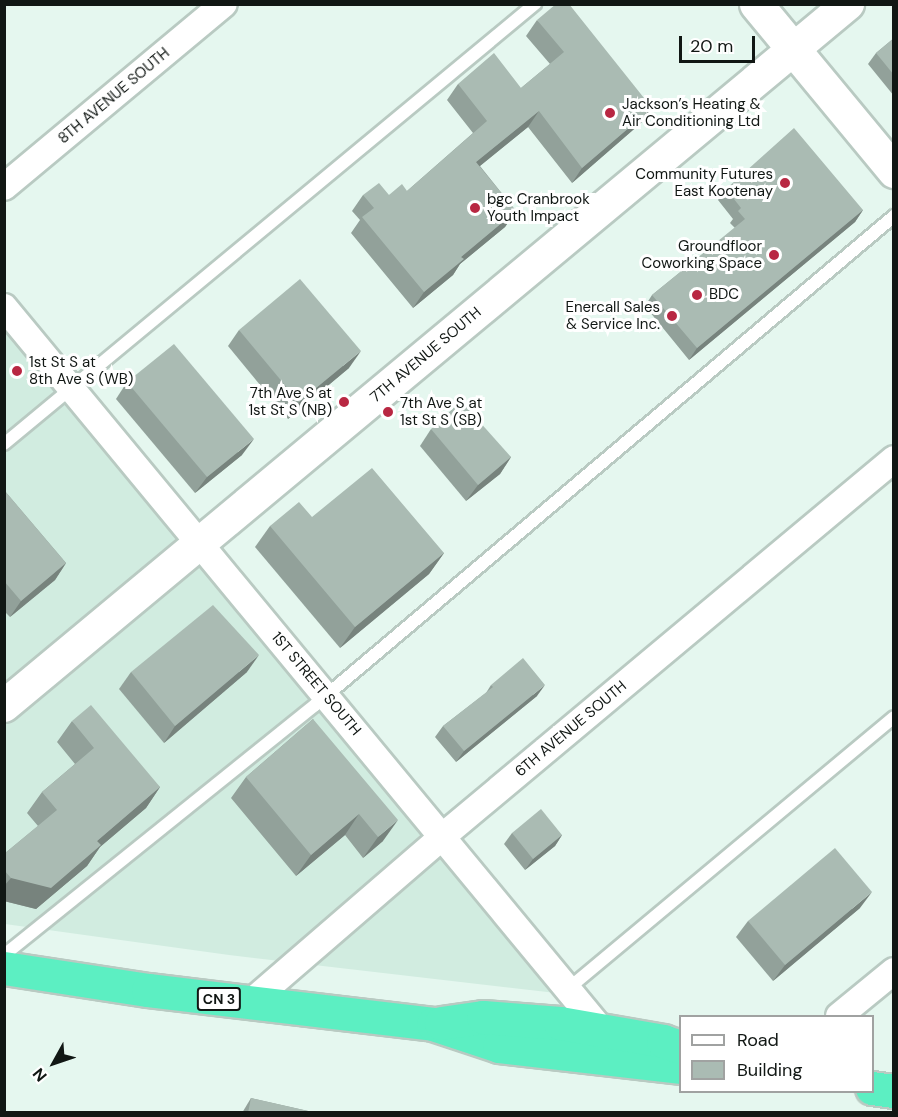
<!DOCTYPE html>
<html>
<head>
<meta charset="utf-8">
<style>
  body { margin:0 }
  #map { position:relative; width:898px; height:1117px; overflow:hidden; background:#e5f7ef; font-family:"DM Sans",sans-serif }
  div>[style] { position:absolute }
  .built>* { inset:0; background:#d1ece0 }
  .roads { filter:drop-shadow(2px 0 #b9cac2) drop-shadow(-2px 0 #b9cac2) drop-shadow(0 2px #b9cac2) drop-shadow(0 -2px #b9cac2) }
  .service>* { height:12px; margin:-6px; padding:0 6px; transform-origin:6px; border-radius:6px; background:#fff }
  .minor>* { height:26px; margin:-13px; padding:0 13px; transform-origin:13px; border-radius:13px; background:#fff }
  .tertiary>* { height:32px; margin:-16px; padding:0 16px; transform-origin:16px; border-radius:16px; background:#fff }
  .secondary>* { height:33px; margin:-16.5px; padding:0 16.5px; transform-origin:16.5px; border-radius:16.5px; background:#fff }
  .trunk>* { height:33px; margin:-16.5px; padding:0 16.5px; transform-origin:16.5px; border-radius:16.5px; background:#5cefc2 }
  .wall>* { inset:0; background:#92a19a }
  .shaded-wall>* { inset:0; background:#77837d }
  .building>* { inset:0; background:#aabbb3 }
  .dots>* { width:16px; height:16px; translate:-50% -50%; box-sizing:border-box; border:3px solid #fff; border-radius:50% }
  span { translate:-50% -50%; white-space:nowrap; text-align:center; line-height:1.15; -webkit-text-stroke:6px #fff; paint-order:stroke }
  .shield-label span { padding:2px 4px; background:#fff; border:2px solid; border-radius:4px; -webkit-text-stroke-width:0 }
  .shield-label { font-size:14px; color:#111714; font-weight:700 }
  .street-label { font-size:15px; color:#111714 }
  .poi-label { font-size:15px; color:#111714 }
  .left { translate:0 -50%; text-align:left }
  .right { translate:-100% -50%; text-align:right }
  .frame { position:absolute; inset:0; border:6px solid #111714; pointer-events:none }
  .legend { position:absolute; left:679px; top:1015px; width:195px; height:78px; box-sizing:border-box; background:#fff; border:2px solid #a0a2a1; margin:0; padding:8px 10px; list-style:none; font-size:18px; color:#111714 }
  .legend li { display:flex; align-items:center; gap:12px; height:30px }
  .legend b { width:30px; border:2px solid #a0a2a1 }
  .north { position:absolute; left:24px; top:1033px; width:60px; height:60px; -webkit-text-stroke:4px #fff; paint-order:stroke; rotate:230deg; font-size:16px; font-weight:700; line-height:24px; text-align:center; color:#111714 }
  .north::after { content:''; display:block; margin:auto; width:21px; height:27px; background:#111714; clip-path:polygon(50% 0,100% 100%,50% 72%,0 100%) }
  .scale { position:absolute; left:679px; top:36px; width:76px; height:27px; box-sizing:border-box; border:3px solid #111714; border-top:0; padding-left:8px; font-size:18px; line-height:21px; white-space:nowrap; color:#111714; -webkit-text-stroke:4px #fff; paint-order:stroke }
</style>
</head>
<body>
<div id="map">
  <div class="built">
    <i style="clip-path:polygon(4px 330px,556px 993px,229px 955px,5px 924px)"></i>
  </div>
  <div class="roads">
    <div class="service">
      <i style="left:4px;top:444px;width:690px;rotate:-39.65deg"></i>
      <i style="left:4px;top:955px;width:399px;rotate:-38.8deg"></i>
      <i style="left:315px;top:705px;width:758px;rotate:-40.18deg"></i>
      <i style="left:569px;top:988px;width:423px;rotate:-39.8deg"></i>
    </div>
    <div class="minor">
      <i style="left:4px;top:187px;width:286px;rotate:-39.8deg"></i>
      <i style="left:4px;top:307px;width:948px;rotate:50.43deg"></i>
      <i style="left:251px;top:1002px;width:254px;rotate:-40.8deg"></i>
      <i style="left:443px;top:836px;width:588px;rotate:-39.89deg"></i>
      <i style="left:839px;top:1016px;width:71px;rotate:-39.3deg"></i>
    </div>
    <div class="tertiary">
      <i style="left:4px;top:706px;width:1098px;rotate:-39.75deg"></i>
    </div>
    <div class="secondary">
      <i style="left:756px;top:4px;width:217px;rotate:50.4deg"></i>
    </div>
    <div class="trunk">
      <i style="left:4px;top:968px;width:146px;rotate:8.7deg"></i>
      <i style="left:148px;top:990px;width:287px;rotate:6.8deg"></i>
      <i style="left:433px;top:1024px;width:70px;rotate:18.4deg"></i>
      <i style="left:499px;top:1046px;width:182px;rotate:6.6deg"></i>
      <i style="left:441px;top:1023px;width:42px;rotate:-8.1deg"></i>
      <i style="left:483px;top:1017px;width:77px;rotate:4.5deg"></i>
      <i style="left:560px;top:1023px;width:105px;rotate:9.9deg"></i>
      <i style="left:663px;top:1041px;width:18px;rotate:19deg"></i>
      <i style="left:872px;top:1088px;width:22px;rotate:8deg"></i>
    </div>
  </div>
  <div class="wall">
    <i style="clip-path:polygon(537px 20px,652px 108px,641px 123px,572px 183px,528px 127px,480px 166px,516px 211px,505px 227px,460px 264px,453px 275px,413px 308px,351px 233px,360px 220px,352px 211px,363px 195px,389px 195px,407px 191px,473px 133px,447px 100px,458px 84px,521px 88px,550px 64px,526px 36px)"></i>
    <i style="clip-path:polygon(894px 38px,894px 96px,868px 64px,876px 53px)"></i>
    <i style="clip-path:polygon(726px 189px,863px 210px,855px 222px,689px 360px,645px 306px,652px 295px,735px 228px,730px 223px,733px 219px,718px 200px)"></i>
    <i style="clip-path:polygon(239px 330px,349px 368px,288px 419px,228px 346px)"></i>
    <i style="clip-path:polygon(127px 382px,242px 455px,195px 493px,116px 399px)"></i>
    <i style="clip-path:polygon(431px 429px,511px 457px,500px 474px,466px 501px,420px 446px)"></i>
    <i style="clip-path:polygon(4px 490px,66px 563px,55px 580px,10px 617px,4px 611px)"></i>
    <i style="clip-path:polygon(312px 517px,444px 553px,429px 574px,340px 648px,255px 547px,270px 526px)"></i>
    <i style="clip-path:polygon(131px 672px,247px 672px,164px 743px,119px 689px)"></i>
    <i style="clip-path:polygon(491px 685px,537px 696px,456px 762px,435px 737px,443px 726px,486px 693px)"></i>
    <i style="clip-path:polygon(313px 719px,383px 841px,363px 858px,345px 835px,296px 876px,231px 798px,246px 777px)"></i>
    <i style="clip-path:polygon(72px 721px,160px 787px,146px 808px,100px 847px,87px 866px,36px 909px,4px 901px,4px 854px,38px 826px,27px 813px,42px 792px,75px 764px,57px 742px)"></i>
    <i style="clip-path:polygon(512px 833px,562px 835px,555px 846px,525px 870px,504px 844px)"></i>
    <i style="clip-path:polygon(860px 908px,773px 981px,736px 937px,748px 921px)"></i>
    <i style="clip-path:polygon(251px 1098px,317px 1113px,242px 1113px)"></i>
  </div>
  <div class="shaded-wall">
    <i style="clip-path:polygon(652px 108px,641px 123px,572px 183px,582px 168px)"></i>
    <i style="clip-path:polygon(539px 111px,528px 127px,465px 178px,476px 162px)"></i>
    <i style="clip-path:polygon(863px 210px,855px 222px,689px 360px,697px 348px)"></i>
    <i style="clip-path:polygon(516px 211px,505px 227px,460px 264px,453px 275px,413px 308px,424px 292px,461px 257px)"></i>
    <i style="clip-path:polygon(361px 351px,349px 368px,288px 419px,299px 402px)"></i>
    <i style="clip-path:polygon(254px 439px,242px 455px,195px 493px,207px 477px)"></i>
    <i style="clip-path:polygon(511px 457px,500px 474px,466px 501px,478px 485px)"></i>
    <i style="clip-path:polygon(444px 553px,429px 574px,340px 648px,355px 627px)"></i>
    <i style="clip-path:polygon(66px 563px,55px 580px,10px 617px,21px 601px)"></i>
    <i style="clip-path:polygon(259px 655px,247px 672px,164px 743px,175px 726px)"></i>
    <i style="clip-path:polygon(545px 685px,537px 696px,456px 762px,464px 751px)"></i>
    <i style="clip-path:polygon(160px 787px,146px 808px,100px 847px,87px 866px,36px 909px,4px 901px,4px 886px,11px 878px,97px 841px)"></i>
    <i style="clip-path:polygon(359px 814px,345px 835px,296px 876px,311px 855px)"></i>
    <i style="clip-path:polygon(398px 820px,383px 841px,363px 858px,378px 837px)"></i>
    <i style="clip-path:polygon(562px 835px,555px 846px,525px 870px,533px 859px)"></i>
    <i style="clip-path:polygon(872px 892px,860px 908px,773px 981px,785px 965px)"></i>
  </div>
  <div class="building">
    <i style="clip-path:polygon(556px 4px,569px 4px,652px 108px,582px 168px,539px 111px,476px 162px,516px 211px,461px 257px,464px 259px,424px 292px,362px 217px,374px 208px,363px 195px,379px 183px,389px 195px,402px 184px,407px 191px,487px 121px,458px 84px,494px 53px,521px 88px,564px 52px,537px 20px)"></i>
    <i style="clip-path:polygon(894px 38px,894px 75px,876px 53px)"></i>
    <i style="clip-path:polygon(794px 128px,863px 210px,697px 348px,652px 295px,745px 219px,738px 211px,741px 208px,726px 189px)"></i>
    <i style="clip-path:polygon(300px 279px,361px 351px,299px 402px,239px 330px)"></i>
    <i style="clip-path:polygon(174px 344px,254px 439px,207px 477px,127px 382px)"></i>
    <i style="clip-path:polygon(461px 401px,511px 457px,478px 485px,431px 429px)"></i>
    <i style="clip-path:polygon(372px 468px,444px 553px,355px 627px,270px 526px,299px 502px,312px 517px)"></i>
    <i style="clip-path:polygon(4px 490px,66px 563px,21px 601px,4px 581px)"></i>
    <i style="clip-path:polygon(213px 605px,259px 655px,175px 726px,131px 672px)"></i>
    <i style="clip-path:polygon(523px 658px,545px 685px,464px 751px,443px 726px,493px 687px,491px 685px)"></i>
    <i style="clip-path:polygon(91px 705px,160px 787px,97px 841px,101px 845px,51px 888px,11px 878px,4px 870px,4px 854px,57px 810px,42px 792px,94px 748px,72px 721px)"></i>
    <i style="clip-path:polygon(313px 719px,398px 820px,378px 837px,359px 814px,311px 855px,246px 777px)"></i>
    <i style="clip-path:polygon(541px 809px,562px 835px,533px 859px,512px 833px)"></i>
    <i style="clip-path:polygon(835px 848px,872px 892px,785px 965px,748px 921px)"></i>
    <i style="clip-path:polygon(251px 1098px,317px 1113px,248px 1113px)"></i>
  </div>
  <div class="dots">
    <i style="left:610px;top:113px;background:#b82742"></i>
    <i style="left:785px;top:183px;background:#b82742"></i>
    <i style="left:475px;top:208px;background:#b82742"></i>
    <i style="left:774px;top:255px;background:#b82742"></i>
    <i style="left:697px;top:295px;background:#b82742"></i>
    <i style="left:672px;top:316px;background:#b82742"></i>
    <i style="left:17px;top:371px;background:#b82742"></i>
    <i style="left:344px;top:402px;background:#b82742"></i>
    <i style="left:388px;top:412px;background:#b82742"></i>
  </div>
  <div class="shield-label">
    <span style="left:219px;top:999px">CN 3</span>
  </div>
  <div class="street-label">
    <span style="left:114px;top:96px;rotate:-40deg">8TH AVENUE SOUTH</span>
    <span style="left:426px;top:355px;rotate:-40deg">7TH AVENUE SOUTH</span>
    <span style="left:316px;top:684px;rotate:50deg">1ST STREET SOUTH</span>
    <span style="left:571px;top:729px;rotate:-40deg">6TH AVENUE SOUTH</span>
  </div>
  <div class="poi-label">
    <span class="left" style="left:622px;top:113px">Jackson’s Heating &amp;<br>Air Conditioning Ltd</span>
    <span class="right" style="left:773px;top:183px">Community Futures<br>East Kootenay</span>
    <span class="left" style="left:487px;top:208px">bgc Cranbrook<br>Youth Impact</span>
    <span class="right" style="left:762px;top:255px">Groundfloor<br>Coworking Space</span>
    <span class="left" style="left:709px;top:295px">BDC</span>
    <span class="right" style="left:660px;top:316px">Enercall Sales<br>&amp; Service Inc.</span>
    <span class="left" style="left:29px;top:371px">1st St S at<br>8th Ave S (WB)</span>
    <span class="right" style="left:332px;top:402px">7th Ave S at<br>1st St S (NB)</span>
    <span class="left" style="left:400px;top:412px">7th Ave S at<br>1st St S (SB)</span>
  </div>
  <div class="frame"></div>
  <ul class="legend">
  <li><b style="height:8px;background:#fff"></b>Road</li>
  <li><b style="height:16px;background:#aabbb3"></b>Building</li>
  </ul>
  <div class="north">N</div>
  <div class="scale">20 m</div>
</div>
</body>
</html>
